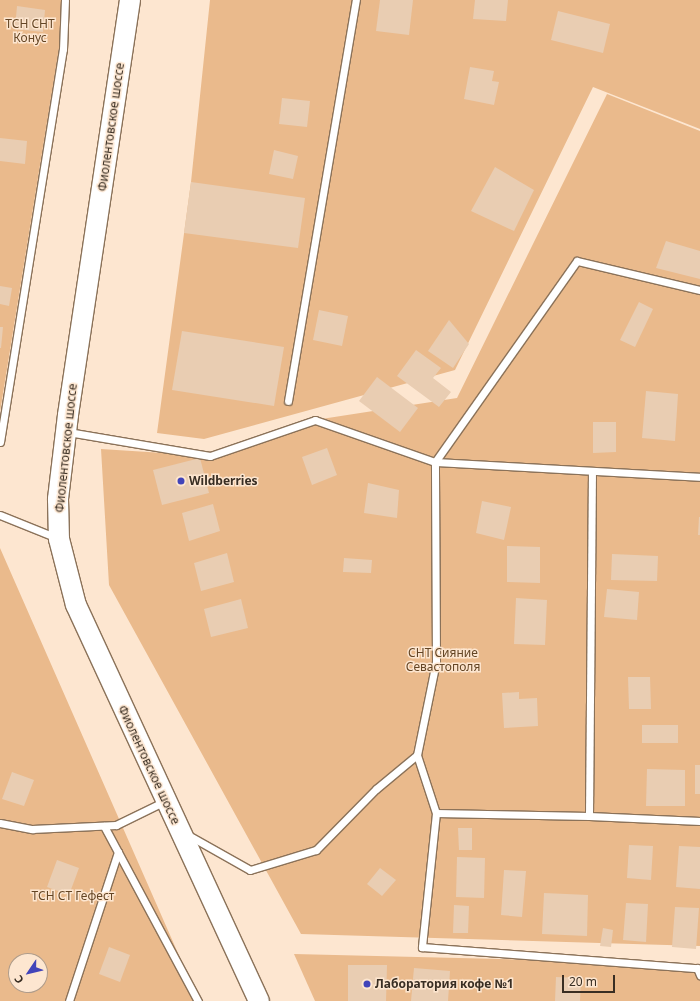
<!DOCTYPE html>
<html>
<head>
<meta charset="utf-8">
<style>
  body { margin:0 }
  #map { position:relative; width:700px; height:1001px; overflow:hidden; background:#fde6d0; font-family:"Noto Sans",sans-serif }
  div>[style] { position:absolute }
  .green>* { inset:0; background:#eaba8c }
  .building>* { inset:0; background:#e9cdb2 }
  .roads { filter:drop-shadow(1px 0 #8b7259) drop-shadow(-1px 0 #8b7259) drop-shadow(0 1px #8b7259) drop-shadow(0 -1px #8b7259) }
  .service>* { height:7px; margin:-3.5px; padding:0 3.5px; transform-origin:3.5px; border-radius:3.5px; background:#fff }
  .secondary>* { height:20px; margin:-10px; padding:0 10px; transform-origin:10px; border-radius:10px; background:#fff }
  .dots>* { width:11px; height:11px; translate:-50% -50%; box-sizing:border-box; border:2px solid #fde6d0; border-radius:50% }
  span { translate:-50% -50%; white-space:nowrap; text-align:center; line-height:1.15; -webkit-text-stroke:3px #fde6d0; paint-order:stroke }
  .park-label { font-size:12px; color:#644524 }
  .street-label { font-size:12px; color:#392e23 }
  .poi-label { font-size:12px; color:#392e23; font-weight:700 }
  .left { translate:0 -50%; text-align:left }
  .north { position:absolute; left:8px; top:953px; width:40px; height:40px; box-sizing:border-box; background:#fde6d0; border:1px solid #af9c8b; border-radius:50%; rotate:235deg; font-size:11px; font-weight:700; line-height:16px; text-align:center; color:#392e23 }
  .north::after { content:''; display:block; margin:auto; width:14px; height:18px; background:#4244b9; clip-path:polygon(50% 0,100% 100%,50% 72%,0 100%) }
  .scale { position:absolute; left:562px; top:975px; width:53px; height:18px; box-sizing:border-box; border:2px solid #392e23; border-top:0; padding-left:5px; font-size:12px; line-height:14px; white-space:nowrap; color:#392e23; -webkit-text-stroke:3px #fde6d0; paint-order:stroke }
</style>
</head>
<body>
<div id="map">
  <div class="green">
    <i style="clip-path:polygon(0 0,64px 0,59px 48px,0 412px)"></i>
    <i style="clip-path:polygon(210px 0,700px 0,700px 129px,593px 87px,455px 370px,204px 439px,157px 433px,191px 182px)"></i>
    <i style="clip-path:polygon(607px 94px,700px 131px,700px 946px,301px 934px,109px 585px,101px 449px,210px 456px,315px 420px,457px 398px)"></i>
    <i style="clip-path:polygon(evenodd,0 548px,199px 1001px,0 1001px,0 548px,16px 961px,40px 961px,40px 985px,16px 985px,16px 961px)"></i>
    <i style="clip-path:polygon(294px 954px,700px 964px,700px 1001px,315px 1001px)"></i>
  </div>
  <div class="building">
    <i style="clip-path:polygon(380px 0,413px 0,409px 35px,376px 31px)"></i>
    <i style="clip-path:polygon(475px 0,508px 0,506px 21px,473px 19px)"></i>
    <i style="clip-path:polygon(17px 6px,45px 10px,43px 32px,15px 29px)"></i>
    <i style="clip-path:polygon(558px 11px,610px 24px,603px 53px,551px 40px)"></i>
    <i style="clip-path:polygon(470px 67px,494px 71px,492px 81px,499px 82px,494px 105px,464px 99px)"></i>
    <i style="clip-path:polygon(282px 98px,310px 101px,307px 127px,279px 124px)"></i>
    <i style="clip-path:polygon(0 138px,27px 141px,25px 164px,0 161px)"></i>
    <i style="clip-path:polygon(274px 150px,298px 156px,293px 179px,269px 174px)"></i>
    <i style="clip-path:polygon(495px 167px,534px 190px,514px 231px,471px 211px)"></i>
    <i style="clip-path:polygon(191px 182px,305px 198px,298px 248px,184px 233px)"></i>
    <i style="clip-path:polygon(666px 241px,700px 251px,700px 279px,656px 268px)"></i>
    <i style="clip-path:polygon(0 286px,12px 288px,9px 306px,0 304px)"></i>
    <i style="clip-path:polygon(639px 302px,653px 309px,635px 347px,620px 340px)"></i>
    <i style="clip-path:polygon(319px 310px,348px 316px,342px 346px,313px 340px)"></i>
    <i style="clip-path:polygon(449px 320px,469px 344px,453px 368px,428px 351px)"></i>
    <i style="clip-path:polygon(0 327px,3px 327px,1px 348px,0 348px)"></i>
    <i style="clip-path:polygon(182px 331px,284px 347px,274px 406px,172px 390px)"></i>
    <i style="clip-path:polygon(416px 350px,441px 368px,433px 378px,451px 392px,439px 407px,397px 376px)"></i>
    <i style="clip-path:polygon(377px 377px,418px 408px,400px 432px,359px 401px)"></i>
    <i style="clip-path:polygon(646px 391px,678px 394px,675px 441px,642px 438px)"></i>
    <i style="clip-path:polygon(593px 422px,616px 422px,616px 452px,593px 453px)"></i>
    <i style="clip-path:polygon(327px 448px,337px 475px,312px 485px,302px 457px)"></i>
    <i style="clip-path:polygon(200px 458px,209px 493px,162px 505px,153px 470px)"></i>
    <i style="clip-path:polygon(368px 483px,399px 490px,397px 518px,364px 513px)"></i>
    <i style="clip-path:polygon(482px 501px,511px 507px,504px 540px,476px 533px)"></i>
    <i style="clip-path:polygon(213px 504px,220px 531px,189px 541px,182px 513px)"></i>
    <i style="clip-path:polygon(699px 517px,700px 517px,700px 535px,698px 535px)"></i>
    <i style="clip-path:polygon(507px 546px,540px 547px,540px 583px,507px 582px)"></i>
    <i style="clip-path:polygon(227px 553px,234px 582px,201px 591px,194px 563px)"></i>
    <i style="clip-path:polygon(612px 554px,658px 556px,657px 581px,611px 580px)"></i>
    <i style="clip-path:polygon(344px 558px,372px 560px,371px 573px,343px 572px)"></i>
    <i style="clip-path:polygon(607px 589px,639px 592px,637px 620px,604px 617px)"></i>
    <i style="clip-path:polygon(516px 598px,547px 600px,545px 645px,514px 644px)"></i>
    <i style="clip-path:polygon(241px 599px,248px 628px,211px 637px,204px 609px)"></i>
    <i style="clip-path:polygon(628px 677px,650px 677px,651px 709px,629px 709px)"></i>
    <i style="clip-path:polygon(519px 692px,519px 699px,537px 698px,538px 726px,504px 728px,502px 693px)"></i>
    <i style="clip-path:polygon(642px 725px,678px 725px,678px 743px,642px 743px)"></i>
    <i style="clip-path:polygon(695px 765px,700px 765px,700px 794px,695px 794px)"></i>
    <i style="clip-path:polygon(647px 769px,685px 770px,685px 806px,646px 806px)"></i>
    <i style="clip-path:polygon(12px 772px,34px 780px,24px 806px,2px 799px)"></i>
    <i style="clip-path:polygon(458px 828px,472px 828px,472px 850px,459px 850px)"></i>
    <i style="clip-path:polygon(629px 845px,653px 846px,651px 880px,627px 878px)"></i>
    <i style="clip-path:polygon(679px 846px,700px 847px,700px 889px,676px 887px)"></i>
    <i style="clip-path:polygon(457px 857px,485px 858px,484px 898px,456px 897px)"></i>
    <i style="clip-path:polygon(57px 860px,79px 868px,69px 895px,47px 887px)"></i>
    <i style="clip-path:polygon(380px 868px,396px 880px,382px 896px,367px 884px)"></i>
    <i style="clip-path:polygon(504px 870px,526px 871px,522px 917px,501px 915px)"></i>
    <i style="clip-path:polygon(544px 893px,588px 895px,587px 936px,542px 934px)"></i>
    <i style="clip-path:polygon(626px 903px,648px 904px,646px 942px,623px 940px)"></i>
    <i style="clip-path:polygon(454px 905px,469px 906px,468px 933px,453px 933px)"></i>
    <i style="clip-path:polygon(675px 907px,699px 908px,696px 949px,672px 947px)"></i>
    <i style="clip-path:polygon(603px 928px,613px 930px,611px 947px,600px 946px)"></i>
    <i style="clip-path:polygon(109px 947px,130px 955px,120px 982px,99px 974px)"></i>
    <i style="clip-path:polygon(348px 965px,387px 965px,386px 1001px,348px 1001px)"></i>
    <i style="clip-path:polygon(414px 968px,450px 971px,448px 1001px,411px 1001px)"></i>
    <i style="clip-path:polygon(556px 977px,581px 978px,580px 1001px,555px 1001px)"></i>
  </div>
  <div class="roads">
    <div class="service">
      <i style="left:288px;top:401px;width:407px;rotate:-80.4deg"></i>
      <i style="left:68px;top:432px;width:144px;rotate:9.6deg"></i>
      <i style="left:210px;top:456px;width:111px;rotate:-18.9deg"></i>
      <i style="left:315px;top:420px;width:127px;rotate:19.3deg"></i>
      <i style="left:435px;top:462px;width:265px;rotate:3.2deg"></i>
      <i style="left:0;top:442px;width:398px;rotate:-80.9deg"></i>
      <i style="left:63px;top:49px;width:49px;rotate:-87.7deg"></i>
      <i style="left:592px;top:471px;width:345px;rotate:90.5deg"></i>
      <i style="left:589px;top:816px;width:153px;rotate:-178.9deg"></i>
      <i style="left:436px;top:813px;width:135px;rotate:96deg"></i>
      <i style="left:422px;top:947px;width:276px;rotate:4.4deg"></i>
      <i style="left:697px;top:968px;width:8px;rotate:67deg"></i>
      <i style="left:0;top:515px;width:61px;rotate:22deg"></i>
      <i style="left:417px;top:755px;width:61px;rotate:71.9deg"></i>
      <i style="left:589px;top:816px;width:111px;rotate:2.6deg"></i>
      <i style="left:0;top:823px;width:33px;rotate:11deg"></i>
      <i style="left:32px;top:829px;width:84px;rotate:-2.7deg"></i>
      <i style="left:116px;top:825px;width:55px;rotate:-26.1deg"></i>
      <i style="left:104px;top:826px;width:199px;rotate:61.8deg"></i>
      <i style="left:188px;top:835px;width:71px;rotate:29.4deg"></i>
      <i style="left:250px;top:870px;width:69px;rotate:-16.9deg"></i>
      <i style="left:316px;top:850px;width:86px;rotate:-45.5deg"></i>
      <i style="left:376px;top:789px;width:53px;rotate:-39.7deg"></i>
      <i style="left:417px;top:755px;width:95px;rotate:-78.5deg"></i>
      <i style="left:436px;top:662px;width:200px;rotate:-90.3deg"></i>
      <i style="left:435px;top:462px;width:246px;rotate:-54.8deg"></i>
      <i style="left:577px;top:261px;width:126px;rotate:13.3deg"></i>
      <i style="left:69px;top:1001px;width:157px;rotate:-71.8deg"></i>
    </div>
    <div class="secondary">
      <i style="left:130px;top:0;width:420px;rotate:98.5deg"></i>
      <i style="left:68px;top:415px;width:85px;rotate:96.8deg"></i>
      <i style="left:58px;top:499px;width:40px;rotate:88.6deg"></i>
      <i style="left:59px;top:539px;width:68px;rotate:75.6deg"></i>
      <i style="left:76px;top:605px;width:436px;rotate:65.2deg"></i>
    </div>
  </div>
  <div class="dots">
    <i style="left:181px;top:481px;background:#4244b9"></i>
    <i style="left:367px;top:984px;background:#4244b9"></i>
  </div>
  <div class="park-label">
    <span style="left:30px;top:31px">ТСН СНТ<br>Конус</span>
    <span style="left:443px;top:660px">СНТ Сияние<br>Севастополя</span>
    <span style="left:73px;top:896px">ТСН СТ Гефест</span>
  </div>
  <div class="street-label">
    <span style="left:111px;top:127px;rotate:-82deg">Фиолентовское шоссе</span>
    <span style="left:66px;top:448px;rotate:-84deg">Фиолентовское шоссе</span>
    <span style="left:149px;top:765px;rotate:65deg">Фиолентовское шоссе</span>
  </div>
  <div class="poi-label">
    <span class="left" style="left:189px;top:481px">Wildberries</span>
    <span class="left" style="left:375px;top:984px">Лаборатория кофе №1</span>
  </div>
  <div class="north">С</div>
  <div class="scale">20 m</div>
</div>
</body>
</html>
